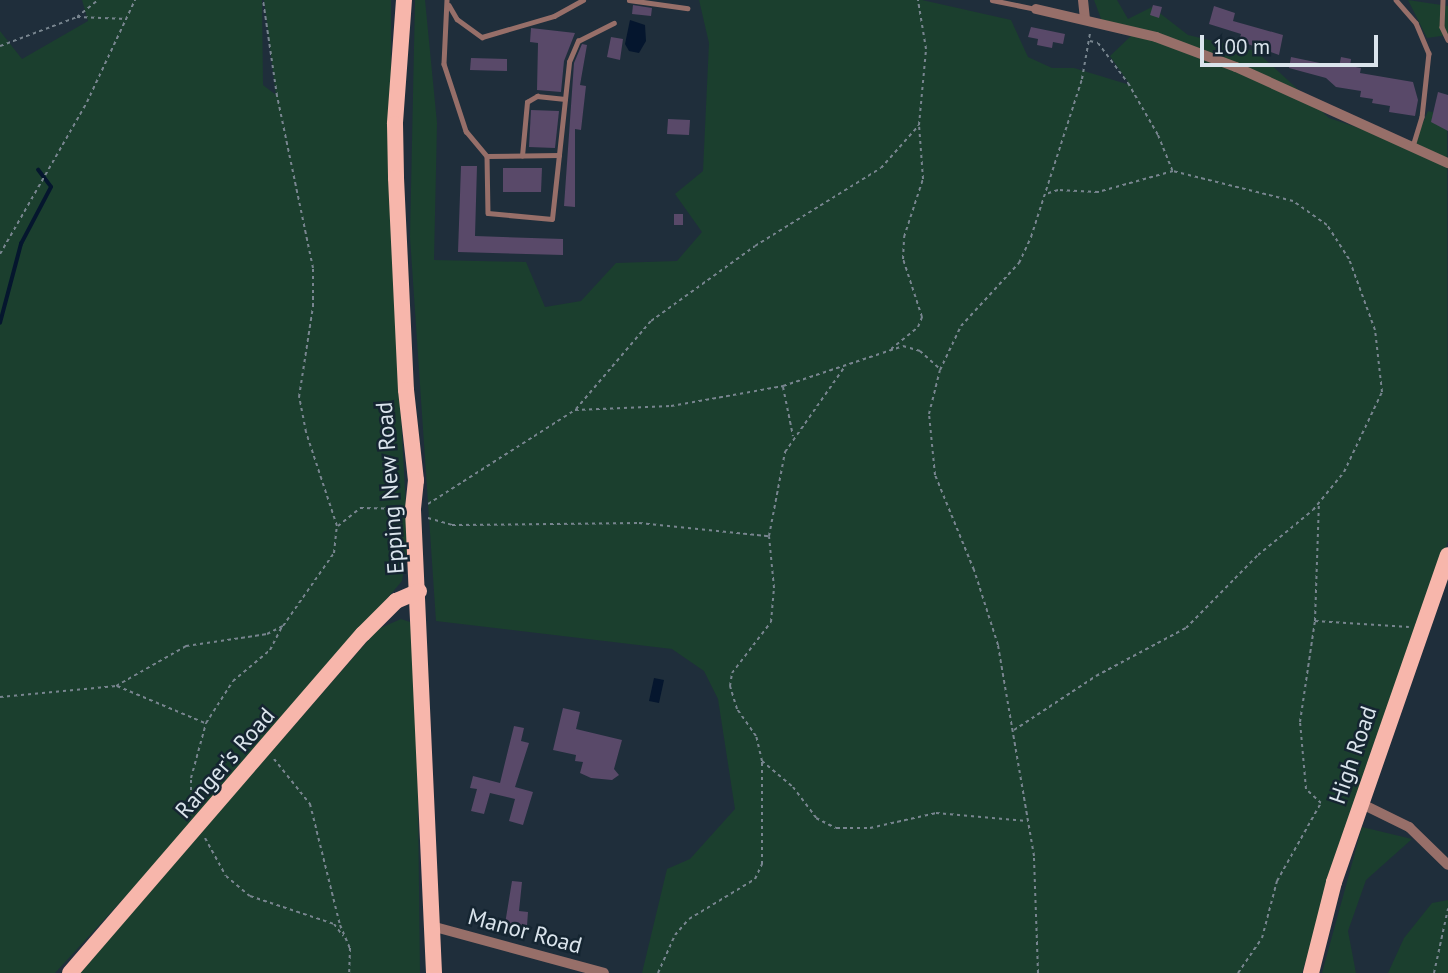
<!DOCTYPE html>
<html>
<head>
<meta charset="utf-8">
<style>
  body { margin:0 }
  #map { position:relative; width:1448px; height:973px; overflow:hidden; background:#1f2e3b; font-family:"PT Sans",sans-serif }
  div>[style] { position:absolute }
  .green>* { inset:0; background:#1b3f2e }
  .water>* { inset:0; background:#05162e }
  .stream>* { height:3.5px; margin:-1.75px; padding:0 1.75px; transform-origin:1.75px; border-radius:1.75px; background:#05162e }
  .building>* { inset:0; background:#594969 }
  .path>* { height:2px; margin-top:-1px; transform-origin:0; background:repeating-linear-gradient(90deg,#78858f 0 3.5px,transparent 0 7px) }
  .lane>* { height:4.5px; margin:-2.25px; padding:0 2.25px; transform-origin:2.25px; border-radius:2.25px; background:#976f69 }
  .street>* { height:10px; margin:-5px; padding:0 5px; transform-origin:5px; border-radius:5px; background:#976f69 }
  .primary>* { height:16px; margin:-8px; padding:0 8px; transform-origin:8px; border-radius:8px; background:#f7b6ab }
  span { translate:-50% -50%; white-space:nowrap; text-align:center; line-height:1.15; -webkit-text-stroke:5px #152531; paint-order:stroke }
  .street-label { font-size:23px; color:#dae4ec }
  .scale { position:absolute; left:1200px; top:35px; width:178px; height:32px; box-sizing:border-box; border:4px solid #dae4ec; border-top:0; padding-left:9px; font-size:21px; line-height:24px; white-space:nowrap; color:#dae4ec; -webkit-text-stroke:5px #152531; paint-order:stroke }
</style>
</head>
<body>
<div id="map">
  <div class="green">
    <i style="clip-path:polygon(82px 0,262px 0,263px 85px,276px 95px,264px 0,391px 0,391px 236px,408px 544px,402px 581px,207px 808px,55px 973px,0 973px,0 31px,22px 59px,88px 21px)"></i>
    <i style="clip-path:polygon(415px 0,425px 0,437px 123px,434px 260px,526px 262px,545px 307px,581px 301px,616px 263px,677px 261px,702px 232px,675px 194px,703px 171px,709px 43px,699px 0,922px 0,1011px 20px,1028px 57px,1052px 68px,1074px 68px,1130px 85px,1110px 56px,1131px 36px,1103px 24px,1094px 0,1117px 0,1128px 19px,1152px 7px,1188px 35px,1256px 51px,1329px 118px,1413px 146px,1428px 111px,1447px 116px,1448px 541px,1370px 754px,1302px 973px,642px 973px,667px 869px,690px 859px,735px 809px,718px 699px,704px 671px,672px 649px,436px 621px,410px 237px)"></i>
    <i style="clip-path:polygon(1408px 0,1448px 6px,1448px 35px,1427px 38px)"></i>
    <i style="clip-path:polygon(401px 619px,413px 623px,416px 633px,420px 973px,79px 973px,378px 629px)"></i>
    <i style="clip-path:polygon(1362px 827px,1412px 839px,1366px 880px,1348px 931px,1356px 973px,1322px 973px)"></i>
    <i style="clip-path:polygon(1448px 900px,1448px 973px,1388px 973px,1404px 938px,1432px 903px)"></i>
  </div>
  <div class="water">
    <i style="clip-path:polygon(630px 20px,645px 25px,646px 41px,639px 53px,629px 51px,625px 44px)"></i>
    <i style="clip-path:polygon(654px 678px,664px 680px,659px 703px,649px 701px)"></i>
  </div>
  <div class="stream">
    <i style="left:0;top:323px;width:82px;rotate:-75.1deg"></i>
    <i style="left:21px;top:244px;width:64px;rotate:-62.2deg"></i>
    <i style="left:51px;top:187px;width:21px;rotate:-127deg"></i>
  </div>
  <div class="building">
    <i style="clip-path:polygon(633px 5px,652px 8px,651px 16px,632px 14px)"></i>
    <i style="clip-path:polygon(1153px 5px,1162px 7px,1159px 18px,1150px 15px)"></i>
    <i style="clip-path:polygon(1214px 6px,1235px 13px,1233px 21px,1283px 35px,1279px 55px,1239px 41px,1241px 34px,1209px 24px)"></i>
    <i style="clip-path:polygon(1031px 27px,1065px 34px,1063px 44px,1053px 42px,1052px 48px,1037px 45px,1038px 39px,1028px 37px)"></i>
    <i style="clip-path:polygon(531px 28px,575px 33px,564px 61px,561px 92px,537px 90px,538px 43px,530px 42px)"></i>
    <i style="clip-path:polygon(611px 37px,623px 39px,620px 60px,607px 57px)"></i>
    <i style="clip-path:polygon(582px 44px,587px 45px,580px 85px,586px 86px,581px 130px,575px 129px,575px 207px,564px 206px,574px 63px)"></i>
    <i style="clip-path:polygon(1291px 57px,1339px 67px,1341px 57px,1351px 59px,1350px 66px,1361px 68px,1360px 73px,1413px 82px,1418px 100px,1415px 116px,1389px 112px,1390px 106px,1372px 103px,1373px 99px,1360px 97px,1361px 91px,1336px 87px,1326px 78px,1289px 68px)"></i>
    <i style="clip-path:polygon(471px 58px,507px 59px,507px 71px,470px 70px)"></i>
    <i style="clip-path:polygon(1438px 92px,1448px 95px,1448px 131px,1431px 122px)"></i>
    <i style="clip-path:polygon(531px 110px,559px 111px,555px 148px,529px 147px)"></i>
    <i style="clip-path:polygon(668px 119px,690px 120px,689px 135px,667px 134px)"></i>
    <i style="clip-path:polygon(461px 166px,477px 166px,475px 236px,563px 239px,563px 255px,458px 252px)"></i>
    <i style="clip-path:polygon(503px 168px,542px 168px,541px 192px,503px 192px)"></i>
    <i style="clip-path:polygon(674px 214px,683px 214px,683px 225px,674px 225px)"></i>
    <i style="clip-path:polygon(563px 708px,580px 712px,576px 729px,622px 740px,614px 769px,619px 775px,612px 780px,591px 778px,580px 773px,583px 762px,575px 761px,576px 755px,553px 750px)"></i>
    <i style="clip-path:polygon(514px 726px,524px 728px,521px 741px,529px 743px,515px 787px,533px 792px,523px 825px,509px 821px,515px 799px,490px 793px,484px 814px,471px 811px,477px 789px,470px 788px,473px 776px,500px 783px)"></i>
    <i style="clip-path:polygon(512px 881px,522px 882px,519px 911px,528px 912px,527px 926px,505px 924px)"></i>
  </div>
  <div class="path">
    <i style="left:77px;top:17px;width:50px;rotate:2.3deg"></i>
    <i style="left:1090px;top:41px;width:8px;rotate:14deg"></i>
    <i style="left:1098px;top:43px;width:50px;rotate:53.1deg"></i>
    <i style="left:1128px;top:83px;width:60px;rotate:60deg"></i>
    <i style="left:1158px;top:135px;width:38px;rotate:68deg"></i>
    <i style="left:0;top:46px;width:82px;rotate:-20.6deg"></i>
    <i style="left:77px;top:17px;width:27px;rotate:-39deg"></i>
    <i style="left:0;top:254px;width:175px;rotate:-60.2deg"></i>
    <i style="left:87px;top:102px;width:113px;rotate:-64.8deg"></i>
    <i style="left:891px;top:349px;width:35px;rotate:-39deg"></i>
    <i style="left:918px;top:327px;width:11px;rotate:-68deg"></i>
    <i style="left:922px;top:317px;width:61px;rotate:-108.1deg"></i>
    <i style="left:903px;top:259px;width:22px;rotate:-87deg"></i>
    <i style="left:904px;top:237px;width:61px;rotate:-71.9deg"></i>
    <i style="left:923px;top:179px;width:54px;rotate:-94.2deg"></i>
    <i style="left:919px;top:125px;width:76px;rotate:-84.7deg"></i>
    <i style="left:926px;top:49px;width:50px;rotate:-99.3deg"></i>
    <i style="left:783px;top:387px;width:50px;rotate:78.5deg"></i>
    <i style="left:576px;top:409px;width:116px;rotate:-49.6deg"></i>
    <i style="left:651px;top:321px;width:128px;rotate:-35.8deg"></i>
    <i style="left:755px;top:246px;width:148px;rotate:-31.8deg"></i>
    <i style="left:881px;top:168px;width:57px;rotate:-48.5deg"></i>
    <i style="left:428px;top:504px;width:174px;rotate:-32.6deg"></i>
    <i style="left:575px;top:410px;width:96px;rotate:-2.4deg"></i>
    <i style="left:671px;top:406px;width:114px;rotate:-10.1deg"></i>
    <i style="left:783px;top:386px;width:126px;rotate:-18.4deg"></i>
    <i style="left:903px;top:346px;width:18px;rotate:16deg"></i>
    <i style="left:920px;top:351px;width:25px;rotate:42deg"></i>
    <i style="left:428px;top:518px;width:25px;rotate:16deg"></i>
    <i style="left:452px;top:525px;width:187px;rotate:-0.6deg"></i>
    <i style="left:639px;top:523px;width:130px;rotate:5.8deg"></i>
    <i style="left:338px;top:526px;width:28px;rotate:-39deg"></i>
    <i style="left:360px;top:508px;width:39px;rotate:1deg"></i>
    <i style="left:1315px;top:621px;width:94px;rotate:3.7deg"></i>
    <i style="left:117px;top:686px;width:95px;rotate:22.8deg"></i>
    <i style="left:0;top:697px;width:117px;rotate:-5.4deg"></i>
    <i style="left:116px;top:686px;width:81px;rotate:-29.7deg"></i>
    <i style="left:186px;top:646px;width:82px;rotate:-8.4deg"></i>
    <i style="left:267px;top:634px;width:18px;rotate:-27deg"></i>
    <i style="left:283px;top:626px;width:89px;rotate:-55.1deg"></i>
    <i style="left:334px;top:553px;width:27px;rotate:-84deg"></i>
    <i style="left:337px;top:526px;width:99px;rotate:-108.3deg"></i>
    <i style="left:306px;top:432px;width:36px;rotate:-101deg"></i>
    <i style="left:299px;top:397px;width:91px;rotate:-81.2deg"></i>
    <i style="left:313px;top:307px;width:39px;rotate:-90deg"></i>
    <i style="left:313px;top:268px;width:176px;rotate:-101.8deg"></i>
    <i style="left:277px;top:96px;width:97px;rotate:-98.3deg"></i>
    <i style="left:1014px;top:730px;width:98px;rotate:-33.4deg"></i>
    <i style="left:1096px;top:676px;width:102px;rotate:-28.1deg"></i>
    <i style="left:1186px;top:628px;width:103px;rotate:-45.4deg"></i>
    <i style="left:1258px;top:555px;width:71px;rotate:-39.3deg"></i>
    <i style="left:1313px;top:510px;width:49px;rotate:-50.8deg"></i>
    <i style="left:1344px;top:472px;width:89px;rotate:-64.6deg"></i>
    <i style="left:1382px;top:392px;width:62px;rotate:-96.4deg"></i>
    <i style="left:1375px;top:330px;width:76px;rotate:-110.1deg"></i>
    <i style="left:1349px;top:259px;width:40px;rotate:-122.9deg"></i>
    <i style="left:1327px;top:225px;width:42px;rotate:-144.8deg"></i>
    <i style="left:1293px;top:201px;width:124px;rotate:-166deg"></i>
    <i style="left:1173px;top:171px;width:78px;rotate:164.4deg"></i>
    <i style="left:1098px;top:192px;width:40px;rotate:-177.1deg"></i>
    <i style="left:1058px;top:190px;width:13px;rotate:162deg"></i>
    <i style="left:274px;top:759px;width:58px;rotate:51.3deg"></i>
    <i style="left:310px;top:804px;width:125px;rotate:76.1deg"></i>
    <i style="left:340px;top:925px;width:25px;rotate:67deg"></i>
    <i style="left:350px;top:948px;width:25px;rotate:92deg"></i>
    <i style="left:762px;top:761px;width:40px;rotate:40deg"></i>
    <i style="left:793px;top:787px;width:39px;rotate:53deg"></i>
    <i style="left:816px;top:818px;width:22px;rotate:27deg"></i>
    <i style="left:836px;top:828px;width:34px"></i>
    <i style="left:870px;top:828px;width:68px;rotate:-12.8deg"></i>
    <i style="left:936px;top:813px;width:91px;rotate:5deg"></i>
    <i style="left:191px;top:811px;width:33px;rotate:-90deg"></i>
    <i style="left:191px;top:778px;width:57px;rotate:-74.7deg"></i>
    <i style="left:206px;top:723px;width:50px;rotate:-57.3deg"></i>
    <i style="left:233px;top:681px;width:48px;rotate:-40deg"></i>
    <i style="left:270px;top:650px;width:27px;rotate:-63deg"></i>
    <i style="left:205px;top:838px;width:43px;rotate:61.1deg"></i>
    <i style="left:226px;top:876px;width:31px;rotate:40deg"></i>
    <i style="left:250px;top:896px;width:89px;rotate:18.4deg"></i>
    <i style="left:334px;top:924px;width:15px;rotate:53deg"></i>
    <i style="left:658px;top:973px;width:42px;rotate:-65.9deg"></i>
    <i style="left:675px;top:935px;width:21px;rotate:-49deg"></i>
    <i style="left:689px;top:919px;width:77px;rotate:-31.2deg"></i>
    <i style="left:755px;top:879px;width:17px;rotate:-65deg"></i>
    <i style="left:762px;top:864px;width:103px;rotate:-90deg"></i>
    <i style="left:762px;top:761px;width:26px;rotate:-103deg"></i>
    <i style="left:756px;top:736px;width:33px;rotate:-125deg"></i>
    <i style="left:737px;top:709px;width:24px;rotate:-107deg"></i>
    <i style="left:730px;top:686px;width:13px;rotate:-81deg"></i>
    <i style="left:732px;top:673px;width:64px;rotate:-52.6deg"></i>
    <i style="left:771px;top:622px;width:34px;rotate:-85deg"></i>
    <i style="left:774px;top:588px;width:52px;rotate:-95.5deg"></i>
    <i style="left:769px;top:536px;width:86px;rotate:-79.2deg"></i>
    <i style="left:785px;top:452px;width:106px;rotate:-55deg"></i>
    <i style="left:1038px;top:973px;width:117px;rotate:-92deg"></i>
    <i style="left:1034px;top:856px;width:214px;rotate:-99.7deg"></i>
    <i style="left:998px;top:645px;width:79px;rotate:-107.7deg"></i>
    <i style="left:974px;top:570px;width:103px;rotate:-112.3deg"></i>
    <i style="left:935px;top:475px;width:61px;rotate:-95.6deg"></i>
    <i style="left:929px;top:414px;width:45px;rotate:-76deg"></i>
    <i style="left:940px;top:370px;width:49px;rotate:-64.5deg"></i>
    <i style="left:961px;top:326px;width:86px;rotate:-47.4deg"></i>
    <i style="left:1019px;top:263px;width:29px;rotate:-65deg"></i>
    <i style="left:1031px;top:237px;width:166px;rotate:-72.1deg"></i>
    <i style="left:1082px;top:79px;width:47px;rotate:-80.1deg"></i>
    <i style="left:1238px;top:973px;width:42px;rotate:-55.6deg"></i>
    <i style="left:1262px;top:938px;width:59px;rotate:-75.3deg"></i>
    <i style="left:1277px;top:881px;width:90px;rotate:-60.6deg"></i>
    <i style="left:1321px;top:803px;width:21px;rotate:-137deg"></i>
    <i style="left:1306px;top:789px;width:67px;rotate:-95.1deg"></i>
    <i style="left:1300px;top:722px;width:102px;rotate:-81.6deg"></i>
    <i style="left:1315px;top:621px;width:118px;rotate:-88.1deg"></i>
    <i style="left:1434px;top:973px;width:66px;rotate:-77.7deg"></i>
  </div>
  <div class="lane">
    <i style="left:447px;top:0;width:64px;rotate:92.7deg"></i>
    <i style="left:444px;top:64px;width:71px;rotate:71.8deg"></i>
    <i style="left:466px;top:131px;width:33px;rotate:50deg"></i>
    <i style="left:487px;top:156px;width:57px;rotate:89deg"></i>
    <i style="left:488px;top:213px;width:64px;rotate:5.4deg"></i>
    <i style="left:552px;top:219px;width:158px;rotate:-83.8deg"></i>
    <i style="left:569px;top:62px;width:23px;rotate:-67deg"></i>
    <i style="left:578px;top:41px;width:40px;rotate:-26.6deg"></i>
    <i style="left:629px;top:0;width:59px;rotate:7.9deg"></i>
    <i style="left:992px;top:0;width:45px;rotate:11.6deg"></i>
    <i style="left:1396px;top:0;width:30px;rotate:49deg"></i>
    <i style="left:1416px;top:23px;width:33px;rotate:67deg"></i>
    <i style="left:1429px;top:53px;width:64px;rotate:96.2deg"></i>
    <i style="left:1422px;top:117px;width:31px;rotate:107deg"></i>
    <i style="left:1443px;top:0;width:27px;rotate:92deg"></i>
    <i style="left:1442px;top:27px;width:14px;rotate:65deg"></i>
    <i style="left:449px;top:5px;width:16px;rotate:60deg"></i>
    <i style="left:457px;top:19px;width:31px;rotate:36deg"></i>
    <i style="left:482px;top:37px;width:75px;rotate:-16.3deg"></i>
    <i style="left:554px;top:16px;width:33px;rotate:-29deg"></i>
    <i style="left:487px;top:156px;width:72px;rotate:-0.8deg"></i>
    <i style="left:522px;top:156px;width:54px;rotate:-84.7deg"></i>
    <i style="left:527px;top:102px;width:12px;rotate:-31deg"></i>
    <i style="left:537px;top:96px;width:28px;rotate:6deg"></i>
  </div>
  <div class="street">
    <i style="left:1083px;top:0;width:18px;rotate:84deg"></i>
    <i style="left:1036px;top:9px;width:123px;rotate:13.1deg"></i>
    <i style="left:1156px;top:37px;width:85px;rotate:20.6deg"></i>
    <i style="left:1236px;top:67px;width:233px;rotate:24.4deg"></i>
    <i style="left:1360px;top:803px;width:55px;rotate:26.1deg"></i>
    <i style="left:1409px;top:827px;width:54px;rotate:44.3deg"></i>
    <i style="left:435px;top:927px;width:175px;rotate:15.2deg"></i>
  </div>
  <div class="primary">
    <i style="left:404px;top:0;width:124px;rotate:94.2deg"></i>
    <i style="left:395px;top:124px;width:54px;rotate:88.9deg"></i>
    <i style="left:396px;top:178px;width:212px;rotate:87.3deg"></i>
    <i style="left:406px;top:390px;width:91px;rotate:83.7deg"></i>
    <i style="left:416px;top:480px;width:30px;rotate:96deg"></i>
    <i style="left:413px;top:510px;width:463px;rotate:87.4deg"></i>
    <i style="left:70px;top:973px;width:448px;rotate:-49.2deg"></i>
    <i style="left:363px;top:634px;width:47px;rotate:-45deg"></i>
    <i style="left:396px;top:601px;width:25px;rotate:-23deg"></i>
    <i style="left:1311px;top:973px;width:94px;rotate:-75.8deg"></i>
    <i style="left:1334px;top:882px;width:346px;rotate:-70.8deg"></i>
  </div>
  <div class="street-label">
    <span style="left:390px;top:488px;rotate:-94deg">Epping New Road</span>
    <span style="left:1353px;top:755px;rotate:-71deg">High Road</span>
    <span style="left:225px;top:763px;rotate:-49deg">Ranger's Road</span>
    <span style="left:525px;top:931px;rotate:15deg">Manor Road</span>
  </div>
  <div class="scale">100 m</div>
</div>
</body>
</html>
